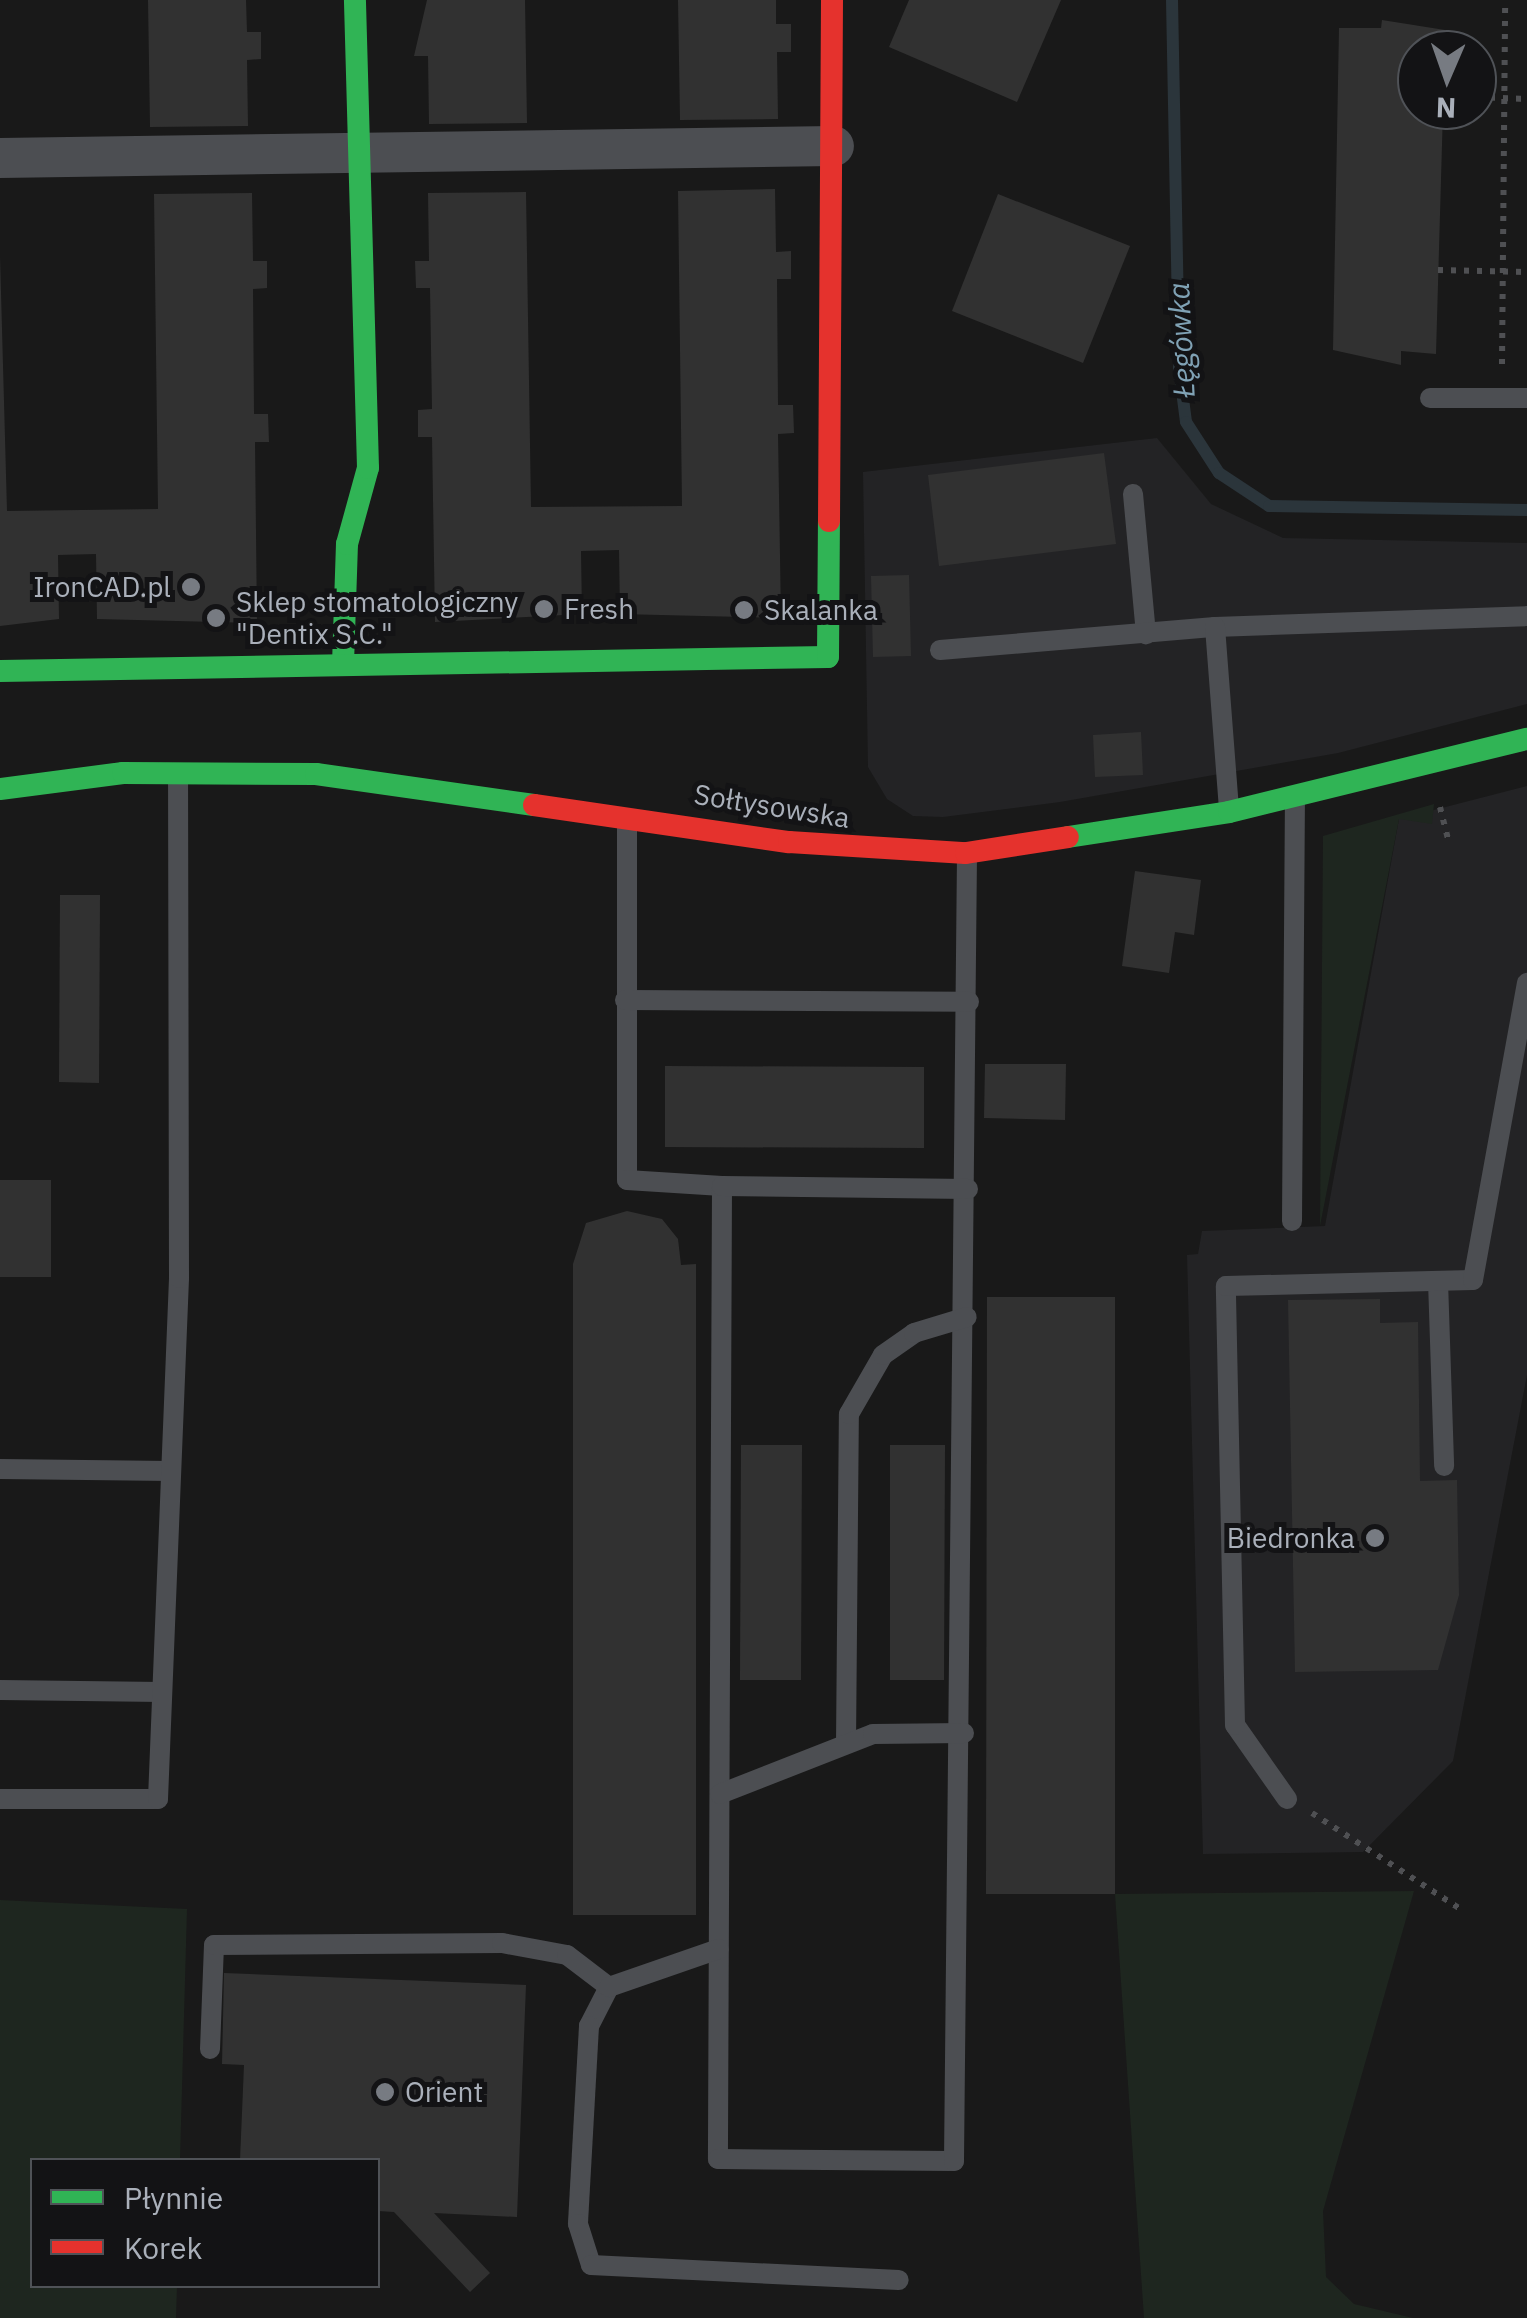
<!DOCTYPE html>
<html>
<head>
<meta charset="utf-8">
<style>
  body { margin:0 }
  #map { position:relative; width:1527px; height:2318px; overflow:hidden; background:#191919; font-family:"IBM Plex Sans",sans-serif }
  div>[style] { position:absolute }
  .built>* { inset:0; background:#232325 }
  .green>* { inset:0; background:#1e261f }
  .stream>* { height:12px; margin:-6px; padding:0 6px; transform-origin:6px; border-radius:6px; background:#2b353b }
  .building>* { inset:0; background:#313131 }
  .path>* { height:6px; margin-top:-3px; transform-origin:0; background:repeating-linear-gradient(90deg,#4f5053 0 5px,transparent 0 13px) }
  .lane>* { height:20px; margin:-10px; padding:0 10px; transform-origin:10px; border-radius:10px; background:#4c4e52 }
  .street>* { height:40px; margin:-20px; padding:0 20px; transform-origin:20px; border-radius:20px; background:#4c4e52 }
  .fast>* { height:22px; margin:-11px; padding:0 11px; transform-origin:11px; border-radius:11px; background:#30b455 }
  .jam>* { height:22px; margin:-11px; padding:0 11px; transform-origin:11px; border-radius:11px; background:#e5322d }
  .dots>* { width:28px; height:28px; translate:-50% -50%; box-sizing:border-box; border:5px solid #131315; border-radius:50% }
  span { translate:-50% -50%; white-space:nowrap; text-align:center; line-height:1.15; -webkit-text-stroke:10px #131315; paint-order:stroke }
  .poi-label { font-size:28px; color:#aab0ba }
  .right { translate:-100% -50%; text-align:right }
  .left { translate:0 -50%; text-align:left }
  .street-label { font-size:28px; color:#aab0ba }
  .water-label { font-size:30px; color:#80a2b5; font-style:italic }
  .legend { position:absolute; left:30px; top:2158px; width:350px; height:130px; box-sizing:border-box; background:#131315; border:2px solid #4f5257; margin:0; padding:12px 18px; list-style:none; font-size:30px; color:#aab0ba }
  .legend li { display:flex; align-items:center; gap:20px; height:50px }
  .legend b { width:50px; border:2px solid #4f5257 }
  .north { position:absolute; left:1397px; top:30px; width:100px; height:100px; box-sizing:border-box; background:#131315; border:2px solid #4f5257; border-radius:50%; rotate:182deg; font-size:28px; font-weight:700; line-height:40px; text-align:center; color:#aab0ba }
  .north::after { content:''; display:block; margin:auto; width:35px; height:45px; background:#777b82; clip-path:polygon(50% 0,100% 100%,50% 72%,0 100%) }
</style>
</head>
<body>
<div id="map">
  <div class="built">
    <i style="clip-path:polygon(1157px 438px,1211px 504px,1283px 538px,1527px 543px,1527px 704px,1338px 753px,1060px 802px,943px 817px,913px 816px,887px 799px,868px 767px,863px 472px)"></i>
    <i style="clip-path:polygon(1527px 786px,1527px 1375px,1453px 1761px,1363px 1852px,1203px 1854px,1187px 1255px,1198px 1254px,1202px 1231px,1325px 1226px,1399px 819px)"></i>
  </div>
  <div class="green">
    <i style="clip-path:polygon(1434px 804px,1432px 824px,1399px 819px,1320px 1226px,1323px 836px)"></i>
    <i style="clip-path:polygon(1414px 1891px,1323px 2211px,1326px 2277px,1354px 2304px,1413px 2318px,1144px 2318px,1115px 1894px)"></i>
    <i style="clip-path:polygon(0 1900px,187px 1909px,180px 2160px,32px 2160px,32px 2286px,177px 2286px,176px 2318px,0 2318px)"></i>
  </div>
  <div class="stream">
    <i style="left:1172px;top:0;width:368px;rotate:88.9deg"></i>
    <i style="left:1179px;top:368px;width:54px;rotate:82.6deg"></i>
    <i style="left:1186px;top:422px;width:61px;rotate:57.1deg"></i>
    <i style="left:1219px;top:473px;width:60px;rotate:33.4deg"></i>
    <i style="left:1269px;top:506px;width:258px;rotate:0.9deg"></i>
  </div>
  <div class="building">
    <i style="clip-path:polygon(148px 0,246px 0,247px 32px,261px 32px,261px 59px,247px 60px,248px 126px,150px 127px)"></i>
    <i style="clip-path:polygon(427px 0,525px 0,527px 123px,429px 124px,428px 56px,414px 56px)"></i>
    <i style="clip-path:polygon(678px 0,776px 0,776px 24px,791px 24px,791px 52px,777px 52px,778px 119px,680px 120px)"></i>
    <i style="clip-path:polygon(909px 0,1061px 0,1017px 102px,889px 47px)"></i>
    <i style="clip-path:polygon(1382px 20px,1445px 30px,1444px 50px,1417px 50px,1417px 110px,1443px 110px,1436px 354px,1401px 351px,1401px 365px,1333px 350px,1339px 28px,1381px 28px)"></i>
    <i style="clip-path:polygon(775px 189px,776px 252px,791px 251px,791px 279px,777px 279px,778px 405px,793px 405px,794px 433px,778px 434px,781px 618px,620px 614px,619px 550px,581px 551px,582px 614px,435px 622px,432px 437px,418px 437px,418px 410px,432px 409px,430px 288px,416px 288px,415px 261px,429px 261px,428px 193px,526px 192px,531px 507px,682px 506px,678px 191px)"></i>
    <i style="clip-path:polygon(252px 193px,253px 261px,267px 261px,267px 288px,253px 289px,254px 414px,268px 414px,269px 442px,255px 442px,257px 623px,97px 619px,96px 554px,58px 555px,59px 619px,0 626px,0 256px,7px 511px,158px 509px,154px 194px)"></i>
    <i style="clip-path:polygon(998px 194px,1130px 246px,1083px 363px,952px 311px)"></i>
    <i style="clip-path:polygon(1104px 453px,1116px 544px,939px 566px,928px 475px)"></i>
    <i style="clip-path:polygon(909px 575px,911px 656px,873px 657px,871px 576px)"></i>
    <i style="clip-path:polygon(1141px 732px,1143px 775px,1095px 777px,1093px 735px)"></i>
    <i style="clip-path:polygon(1135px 871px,1201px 880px,1194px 935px,1175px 932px,1169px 973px,1122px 966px)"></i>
    <i style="clip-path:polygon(60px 895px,100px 895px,99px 1083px,59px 1082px)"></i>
    <i style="clip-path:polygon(985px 1064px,1066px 1064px,1065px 1120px,984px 1118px)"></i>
    <i style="clip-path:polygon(665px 1066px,924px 1067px,924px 1148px,665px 1147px)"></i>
    <i style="clip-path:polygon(0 1180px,51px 1180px,51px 1277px,0 1277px)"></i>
    <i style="clip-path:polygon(627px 1211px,662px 1219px,678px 1239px,681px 1265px,696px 1264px,696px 1915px,573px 1915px,573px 1264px,586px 1223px)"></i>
    <i style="clip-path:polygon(987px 1297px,1115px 1297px,1115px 1894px,986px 1894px)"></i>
    <i style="clip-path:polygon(1380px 1299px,1380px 1323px,1418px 1322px,1420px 1481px,1457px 1480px,1459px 1595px,1438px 1670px,1295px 1672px,1288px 1300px)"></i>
    <i style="clip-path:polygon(741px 1445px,802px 1445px,801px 1680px,740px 1680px)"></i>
    <i style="clip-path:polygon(890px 1445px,945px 1445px,944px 1680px,890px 1680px)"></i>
    <i style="clip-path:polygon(224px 1973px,526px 1985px,517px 2217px,434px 2213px,490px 2273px,470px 2292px,394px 2212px,378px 2211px,378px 2160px,240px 2160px,244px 2065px,222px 2064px)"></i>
  </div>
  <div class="path">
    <i style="left:1477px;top:97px;width:50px;rotate:2.3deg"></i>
    <i style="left:1438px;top:270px;width:89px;rotate:1.3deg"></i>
    <i style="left:1502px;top:364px;width:364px;rotate:-89.5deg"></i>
    <i style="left:1440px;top:807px;width:37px;rotate:76deg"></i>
    <i style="left:1312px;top:1813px;width:179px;rotate:32.9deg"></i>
  </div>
  <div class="lane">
    <i style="left:1430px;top:398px;width:97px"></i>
    <i style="left:1133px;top:494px;width:141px;rotate:84.7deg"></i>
    <i style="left:1215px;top:627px;width:312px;rotate:-2deg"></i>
    <i style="left:940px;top:650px;width:276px;rotate:-4.8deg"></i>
    <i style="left:1215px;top:627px;width:184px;rotate:85.6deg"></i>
    <i style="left:627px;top:819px;width:361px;rotate:90deg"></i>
    <i style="left:627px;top:1180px;width:95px;rotate:3.6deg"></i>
    <i style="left:722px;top:1186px;width:973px;rotate:90.24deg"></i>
    <i style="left:718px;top:2159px;width:236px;rotate:0.5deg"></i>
    <i style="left:954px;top:2161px;width:1306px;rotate:-89.43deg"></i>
    <i style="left:625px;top:1000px;width:344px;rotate:0.3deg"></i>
    <i style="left:722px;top:1186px;width:246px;rotate:0.7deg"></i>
    <i style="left:1292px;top:1221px;width:421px;rotate:-89.6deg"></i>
    <i style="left:1438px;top:1281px;width:185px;rotate:88.1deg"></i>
    <i style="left:0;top:1469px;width:171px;rotate:0.7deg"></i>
    <i style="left:0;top:1690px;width:162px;rotate:0.7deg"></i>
    <i style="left:846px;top:1744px;width:330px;rotate:-89.5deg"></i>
    <i style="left:849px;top:1414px;width:68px;rotate:-60deg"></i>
    <i style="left:883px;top:1355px;width:38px;rotate:-35deg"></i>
    <i style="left:914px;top:1333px;width:55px;rotate:-16.8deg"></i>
    <i style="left:720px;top:1794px;width:164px;rotate:-21.4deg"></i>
    <i style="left:873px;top:1734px;width:91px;rotate:-0.6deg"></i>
    <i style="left:0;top:1799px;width:158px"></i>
    <i style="left:158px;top:1799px;width:521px;rotate:-87.69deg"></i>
    <i style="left:179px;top:1278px;width:503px;rotate:-90.11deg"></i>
    <i style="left:1287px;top:1799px;width:90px;rotate:-125.1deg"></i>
    <i style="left:1235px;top:1725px;width:439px;rotate:-91.2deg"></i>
    <i style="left:1226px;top:1286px;width:247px;rotate:-1.4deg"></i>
    <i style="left:1473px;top:1280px;width:302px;rotate:-79.7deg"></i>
    <i style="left:609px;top:1987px;width:44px;rotate:117.1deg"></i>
    <i style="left:589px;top:2026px;width:198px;rotate:93.2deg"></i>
    <i style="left:578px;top:2224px;width:43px;rotate:72.4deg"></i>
    <i style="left:591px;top:2265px;width:308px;rotate:2.8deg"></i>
    <i style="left:210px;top:2049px;width:104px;rotate:-87.8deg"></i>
    <i style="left:214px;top:1945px;width:288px;rotate:-0.4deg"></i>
    <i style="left:502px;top:1943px;width:66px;rotate:10.5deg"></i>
    <i style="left:567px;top:1955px;width:53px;rotate:37.3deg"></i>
    <i style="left:609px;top:1987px;width:116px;rotate:-19.1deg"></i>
  </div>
  <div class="street">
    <i style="left:0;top:158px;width:834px;rotate:-0.82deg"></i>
  </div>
  <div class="fast">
    <i style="left:343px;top:664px;width:120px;rotate:-88.1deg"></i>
    <i style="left:347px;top:544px;width:79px;rotate:-74.6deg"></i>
    <i style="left:368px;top:468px;width:468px;rotate:-91.6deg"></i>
    <i style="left:0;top:671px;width:828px;rotate:-0.97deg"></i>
    <i style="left:828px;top:657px;width:136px;rotate:-89.6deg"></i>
    <i style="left:0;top:789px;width:124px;rotate:-7.4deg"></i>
    <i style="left:123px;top:773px;width:193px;rotate:0.3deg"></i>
    <i style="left:316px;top:774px;width:220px;rotate:8.1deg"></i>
    <i style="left:1068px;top:837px;width:163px;rotate:-8.8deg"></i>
    <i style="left:1229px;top:812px;width:307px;rotate:-13.8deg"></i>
  </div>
  <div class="jam">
    <i style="left:829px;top:521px;width:521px;rotate:-89.67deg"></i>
    <i style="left:534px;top:805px;width:258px;rotate:8.3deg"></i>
    <i style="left:789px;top:842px;width:177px;rotate:3.6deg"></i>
    <i style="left:966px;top:853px;width:103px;rotate:-8.9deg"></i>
  </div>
  <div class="dots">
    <i style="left:191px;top:587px;background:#777b82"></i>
    <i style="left:544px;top:609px;background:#777b82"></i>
    <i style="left:744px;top:610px;background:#777b82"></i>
    <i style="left:216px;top:618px;background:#777b82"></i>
    <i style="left:1375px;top:1538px;background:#777b82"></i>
    <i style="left:385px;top:2092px;background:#777b82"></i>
  </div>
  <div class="poi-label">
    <span class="right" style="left:171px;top:587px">IronCAD.pl</span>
    <span class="left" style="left:236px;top:618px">Sklep stomatologiczny<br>"Dentix S.C."</span>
    <span class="left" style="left:564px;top:609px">Fresh</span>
    <span class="left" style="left:764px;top:610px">Skalanka</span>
    <span class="right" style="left:1355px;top:1538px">Biedronka</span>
    <span class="left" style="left:405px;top:2092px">Orient</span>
  </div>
  <div class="street-label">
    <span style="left:772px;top:806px;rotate:9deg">Sołtysowska</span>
  </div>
  <div class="water-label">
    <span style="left:1181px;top:340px;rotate:-93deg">Łęgówka</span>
  </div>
  <ul class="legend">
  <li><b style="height:12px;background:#30b455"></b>Płynnie</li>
  <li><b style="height:12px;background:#e5322d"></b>Korek</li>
  </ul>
  <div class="north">N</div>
</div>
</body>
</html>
